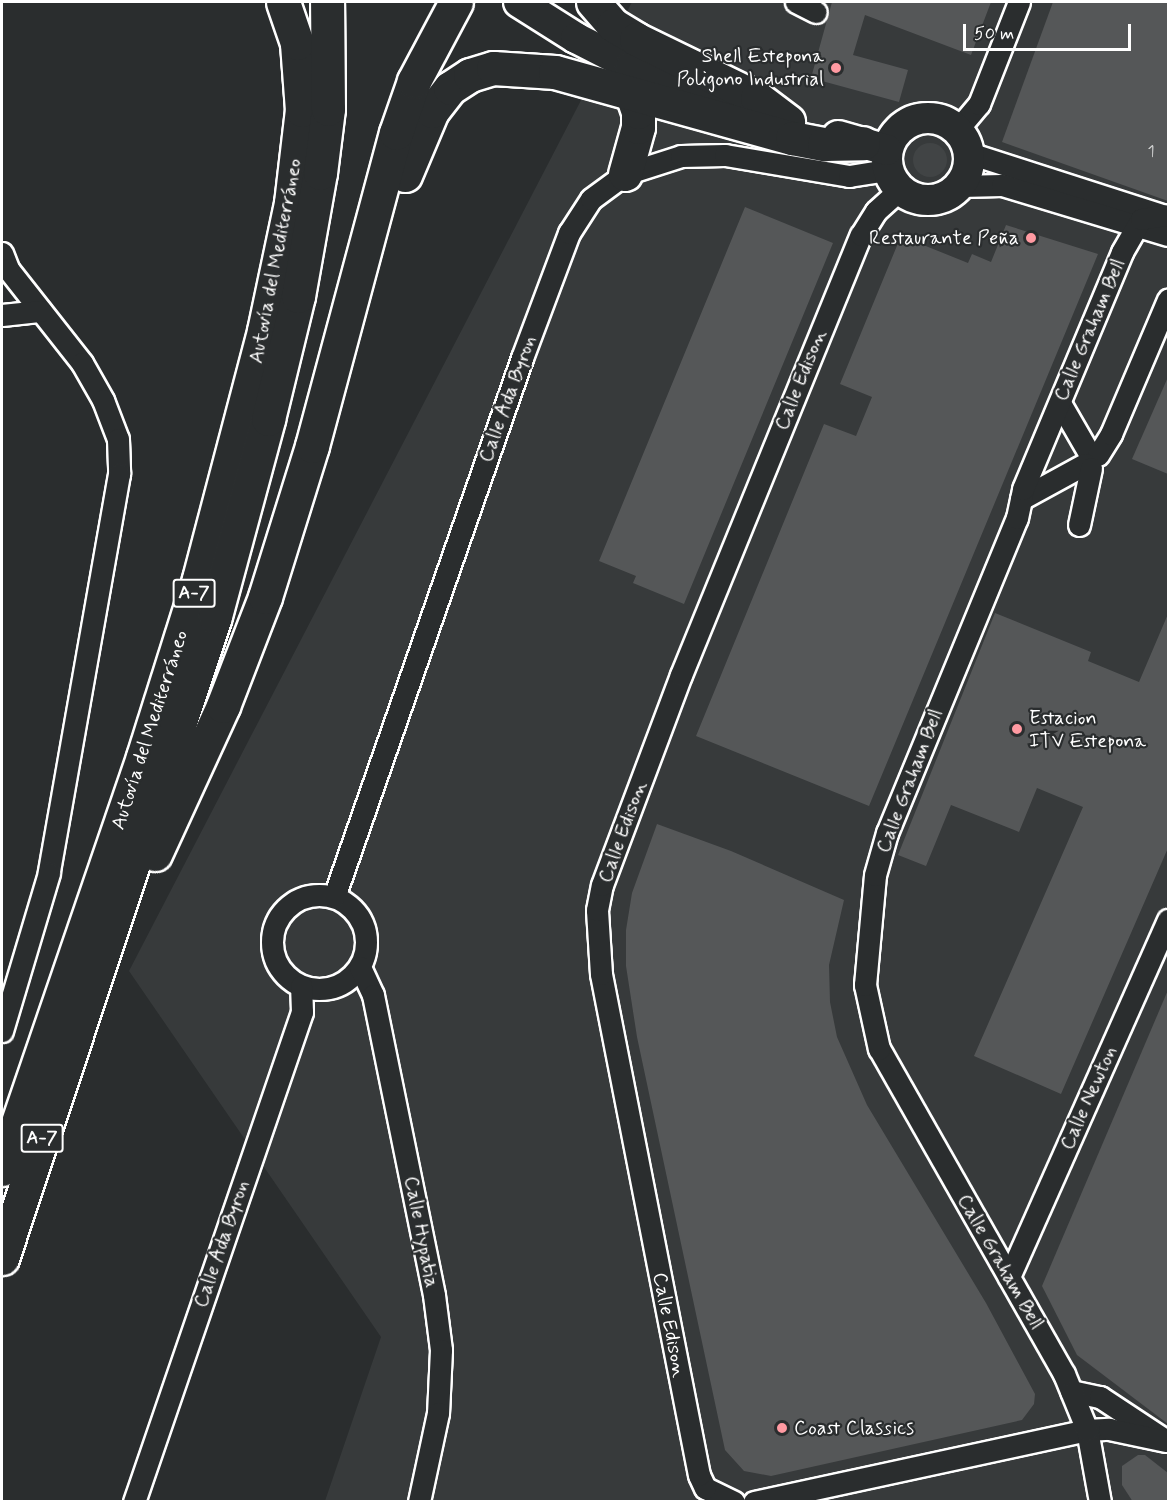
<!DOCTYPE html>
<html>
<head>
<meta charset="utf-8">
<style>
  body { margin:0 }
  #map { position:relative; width:1170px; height:1503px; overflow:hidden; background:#2a2d2e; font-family:Mynerve,sans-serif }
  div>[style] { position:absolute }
  .built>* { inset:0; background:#373a3b }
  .green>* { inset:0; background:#414445 }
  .round { border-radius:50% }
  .building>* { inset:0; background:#555758 }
  .roads { filter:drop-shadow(2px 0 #fff) drop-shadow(-2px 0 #fff) drop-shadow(0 2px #fff) drop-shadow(0 -2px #fff) }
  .street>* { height:21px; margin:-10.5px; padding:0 10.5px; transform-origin:10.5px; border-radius:10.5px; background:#2a2d2e }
  .street>.ring { margin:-10.5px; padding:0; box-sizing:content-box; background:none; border:21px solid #2a2d2e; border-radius:50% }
  .secondary>* { height:30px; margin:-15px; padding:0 15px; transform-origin:15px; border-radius:15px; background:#2a2d2e }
  .secondary>.ring { margin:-15px; padding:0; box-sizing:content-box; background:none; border:30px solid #2a2d2e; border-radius:50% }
  .highway>* { height:33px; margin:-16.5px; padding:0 16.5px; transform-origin:16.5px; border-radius:16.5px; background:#2a2d2e }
  .dots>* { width:16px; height:16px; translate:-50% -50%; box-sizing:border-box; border:3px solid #2a2d2e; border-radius:50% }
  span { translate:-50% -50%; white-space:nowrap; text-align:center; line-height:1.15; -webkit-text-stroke:4.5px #2a2d2e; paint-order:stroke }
  .number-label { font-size:16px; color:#d4d5d5 }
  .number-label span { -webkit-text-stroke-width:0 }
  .shield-label span { padding:2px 4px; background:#2a2d2e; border:2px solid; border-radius:4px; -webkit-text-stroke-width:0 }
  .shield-label { font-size:18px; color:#fff; font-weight:700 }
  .poi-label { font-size:20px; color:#fff }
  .right { translate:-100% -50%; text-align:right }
  .left { translate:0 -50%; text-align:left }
  .street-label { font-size:20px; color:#fff }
  .frame { position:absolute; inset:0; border:3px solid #fff; pointer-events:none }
  .scale { position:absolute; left:963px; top:24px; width:168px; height:27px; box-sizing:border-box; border:3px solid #fff; border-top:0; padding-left:8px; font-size:18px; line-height:21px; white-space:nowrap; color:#fff; -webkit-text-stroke:4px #2a2d2e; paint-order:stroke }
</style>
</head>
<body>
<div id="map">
  <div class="built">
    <i style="clip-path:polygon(632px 2px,1168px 2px,1168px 1501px,325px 1501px,381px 1337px,129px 971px)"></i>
  </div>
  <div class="green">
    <i class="round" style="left:913px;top:143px;width:34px;height:34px"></i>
  </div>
  <div class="building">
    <i style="clip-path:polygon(832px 2px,991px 2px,971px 55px,865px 15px,853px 55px,908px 70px,899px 102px,811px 78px)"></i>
    <i style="clip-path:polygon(1053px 2px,1168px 2px,1168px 201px,1002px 142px)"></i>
    <i style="clip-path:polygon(745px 207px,833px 243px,684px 604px,633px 583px,636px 576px,599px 561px)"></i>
    <i style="clip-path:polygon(1006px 225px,1098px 254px,869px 806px,696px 736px,824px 424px,856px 436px,872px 397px,840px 384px,901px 236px,968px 263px,972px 254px,991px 262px)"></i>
    <i style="clip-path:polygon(1168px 377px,1168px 474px,1132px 459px)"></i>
    <i style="clip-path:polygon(995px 613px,1091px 652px,1088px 661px,1139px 682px,1168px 614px,1168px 848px,1061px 1094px,974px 1056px,1083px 807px,1037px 788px,1019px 832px,951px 805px,926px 866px,898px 855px)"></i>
    <i style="clip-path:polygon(657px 824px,731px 851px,844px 900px,829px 965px,830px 1002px,837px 1037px,867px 1105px,986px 1303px,1035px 1394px,1034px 1404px,1022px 1420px,771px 1476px,744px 1471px,725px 1450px,637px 1037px,626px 966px,626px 930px,632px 893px)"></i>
    <i style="clip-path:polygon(1168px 990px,1168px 1424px,1077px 1355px,1042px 1286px)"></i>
    <i style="clip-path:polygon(1138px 1455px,1145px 1455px,1168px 1473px,1168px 1502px,1133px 1502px,1122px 1485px,1122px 1466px)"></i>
  </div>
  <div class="roads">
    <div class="street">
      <i style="left:796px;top:2px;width:22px;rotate:27deg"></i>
      <i style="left:957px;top:130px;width:34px;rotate:-50deg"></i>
      <i style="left:979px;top:104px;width:110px;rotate:-68.6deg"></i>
      <i style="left:969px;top:153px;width:200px;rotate:17.8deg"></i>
      <i style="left:960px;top:186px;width:42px;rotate:-1.4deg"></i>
      <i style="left:1002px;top:185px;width:173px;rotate:16.8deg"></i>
      <i style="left:2px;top:253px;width:17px;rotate:69deg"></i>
      <i style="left:8px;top:269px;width:120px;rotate:51.8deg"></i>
      <i style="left:82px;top:363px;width:43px;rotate:60.4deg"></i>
      <i style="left:103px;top:400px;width:42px;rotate:69deg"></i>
      <i style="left:118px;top:439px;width:35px;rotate:88deg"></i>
      <i style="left:119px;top:474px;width:405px;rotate:100deg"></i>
      <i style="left:49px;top:873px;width:165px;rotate:106.6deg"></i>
      <i style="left:2px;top:315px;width:39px;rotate:-6deg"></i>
      <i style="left:1060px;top:403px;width:58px;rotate:59.9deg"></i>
      <i style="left:1098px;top:455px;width:25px;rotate:-58deg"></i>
      <i style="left:1111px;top:434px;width:146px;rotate:-67deg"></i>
      <i style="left:1021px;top:499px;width:73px;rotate:-28.7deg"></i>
      <i style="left:1079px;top:525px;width:58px;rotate:-78.1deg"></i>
      <i class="ring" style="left:272px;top:895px;width:73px;height:73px"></i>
      <i style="left:334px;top:897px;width:571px;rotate:-70.77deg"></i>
      <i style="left:522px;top:358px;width:134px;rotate:-69.4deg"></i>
      <i style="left:569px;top:233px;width:40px;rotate:-57.1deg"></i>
      <i style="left:591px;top:199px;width:42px;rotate:-36.3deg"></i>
      <i style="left:625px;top:174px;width:59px;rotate:-17.8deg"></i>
      <i style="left:681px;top:156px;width:44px;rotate:-1.3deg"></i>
      <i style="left:725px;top:155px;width:126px;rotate:9.6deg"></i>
      <i style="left:849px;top:176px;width:39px;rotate:-9deg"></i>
      <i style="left:360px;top:967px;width:31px;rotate:65deg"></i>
      <i style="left:373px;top:995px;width:306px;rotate:78.5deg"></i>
      <i style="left:434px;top:1295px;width:55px;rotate:82.7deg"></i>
      <i style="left:441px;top:1350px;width:63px;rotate:92.7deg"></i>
      <i style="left:438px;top:1413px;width:91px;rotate:102.1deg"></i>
      <i style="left:1009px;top:1277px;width:391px;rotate:-66deg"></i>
      <i style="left:1071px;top:1391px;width:30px;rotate:12deg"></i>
      <i style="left:1100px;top:1397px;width:74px;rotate:33.5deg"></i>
      <i style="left:134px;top:1502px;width:518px;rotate:-71.08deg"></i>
      <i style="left:302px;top:1012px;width:26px;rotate:-92deg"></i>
      <i style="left:734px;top:1502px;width:32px;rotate:-154deg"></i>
      <i style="left:705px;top:1488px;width:14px;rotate:-115deg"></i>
      <i style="left:699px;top:1475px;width:510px;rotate:-101.07deg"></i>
      <i style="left:601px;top:974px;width:64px;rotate:-93.6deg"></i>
      <i style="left:597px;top:910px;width:25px;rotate:-79deg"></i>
      <i style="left:602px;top:885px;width:224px;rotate:-69.4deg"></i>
      <i style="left:681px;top:675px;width:475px;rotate:-67.8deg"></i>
      <i style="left:861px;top:235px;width:28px;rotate:-58deg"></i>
      <i style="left:876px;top:211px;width:31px;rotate:-42deg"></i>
      <i style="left:754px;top:1502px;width:341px;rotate:-12.2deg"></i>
      <i style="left:1087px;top:1430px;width:22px;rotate:-3deg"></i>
      <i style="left:1109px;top:1429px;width:58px;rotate:11.9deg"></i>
      <i style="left:1100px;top:1502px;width:73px;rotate:-100.2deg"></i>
      <i style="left:1087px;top:1430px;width:61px;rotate:-112.3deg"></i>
      <i style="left:1064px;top:1374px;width:374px;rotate:-119.6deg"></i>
      <i style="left:879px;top:1049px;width:66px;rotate:-102.3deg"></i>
      <i style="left:865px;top:985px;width:110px;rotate:-84.8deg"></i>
      <i style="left:875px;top:875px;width:44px;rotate:-74.1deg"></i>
      <i style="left:887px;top:833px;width:341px;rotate:-67.6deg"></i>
      <i style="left:1017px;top:518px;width:30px;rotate:-78deg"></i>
      <i style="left:1023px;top:489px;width:257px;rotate:-67.3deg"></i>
      <i style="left:1122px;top:252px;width:38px;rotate:-60deg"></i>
      <i style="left:1141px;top:219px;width:24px;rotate:-9deg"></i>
    </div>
    <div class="secondary">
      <i style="left:519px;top:2px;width:67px;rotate:32.3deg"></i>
      <i style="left:576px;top:38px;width:62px;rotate:27deg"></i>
      <i style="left:631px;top:66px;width:141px;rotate:19.5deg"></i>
      <i class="ring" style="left:887px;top:118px;width:52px;height:52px"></i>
      <i style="left:838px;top:136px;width:51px;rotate:15.9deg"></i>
    </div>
    <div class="highway">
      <i style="left:593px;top:2px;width:30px;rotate:49deg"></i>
      <i style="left:613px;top:25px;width:27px;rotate:31deg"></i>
      <i style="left:636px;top:39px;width:135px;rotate:26deg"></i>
      <i style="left:757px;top:98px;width:39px;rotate:37deg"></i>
      <i style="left:625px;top:174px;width:49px;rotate:-74.5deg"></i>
      <i style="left:638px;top:127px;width:15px;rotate:-90deg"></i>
      <i style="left:638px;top:112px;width:18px;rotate:-109deg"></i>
      <i style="left:405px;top:175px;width:69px;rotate:-67.1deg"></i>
      <i style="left:432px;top:111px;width:29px;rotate:-52deg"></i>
      <i style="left:450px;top:88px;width:24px;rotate:-33deg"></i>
      <i style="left:470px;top:75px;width:24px;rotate:-17deg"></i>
      <i style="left:493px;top:68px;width:62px;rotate:3.7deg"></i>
      <i style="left:555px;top:72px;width:246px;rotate:15.6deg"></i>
      <i style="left:792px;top:138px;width:33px;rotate:11deg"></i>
      <i style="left:824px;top:144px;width:39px;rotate:-1deg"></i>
      <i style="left:155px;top:854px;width:163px;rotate:-65.3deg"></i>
      <i style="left:223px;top:706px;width:117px;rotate:-68.9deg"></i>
      <i style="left:265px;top:597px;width:158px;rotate:-72.7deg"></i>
      <i style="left:312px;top:446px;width:324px;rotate:-75deg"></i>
      <i style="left:396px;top:133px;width:55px;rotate:-70.9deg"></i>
      <i style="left:414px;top:81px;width:89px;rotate:-62deg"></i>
      <i style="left:2px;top:1169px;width:435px;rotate:-71.1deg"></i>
      <i style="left:143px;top:757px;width:187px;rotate:-72.5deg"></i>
      <i style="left:199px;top:579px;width:256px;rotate:-75.3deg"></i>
      <i style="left:264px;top:331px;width:131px;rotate:-78.1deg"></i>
      <i style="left:291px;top:203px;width:94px;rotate:-83.3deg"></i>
      <i style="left:302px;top:110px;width:67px;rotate:-94.3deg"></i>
      <i style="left:297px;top:43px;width:43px;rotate:-108.9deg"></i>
      <i style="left:2px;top:1258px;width:676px;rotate:-71.65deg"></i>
      <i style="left:215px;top:616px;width:204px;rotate:-74.9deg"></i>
      <i style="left:268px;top:419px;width:127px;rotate:-76.3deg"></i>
      <i style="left:298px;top:296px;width:125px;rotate:-79.9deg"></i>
      <i style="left:320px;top:173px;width:64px;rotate:-82.9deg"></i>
      <i style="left:328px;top:109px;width:107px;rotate:-90.5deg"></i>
    </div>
  </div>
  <div class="dots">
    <i style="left:836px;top:68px;background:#ff9aa2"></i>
    <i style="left:1031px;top:238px;background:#ff9aa2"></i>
    <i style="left:1017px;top:729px;background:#ff9aa2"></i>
    <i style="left:782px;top:1428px;background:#ff9aa2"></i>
  </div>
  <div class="number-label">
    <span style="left:1151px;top:152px">1</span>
  </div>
  <div class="shield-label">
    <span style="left:194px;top:593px">A-7</span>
    <span style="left:42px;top:1138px">A-7</span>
  </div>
  <div class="poi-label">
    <span class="right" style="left:824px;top:68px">Shell Estepona<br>Poligono Industrial</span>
    <span class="right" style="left:1019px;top:238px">Restaurante Peña</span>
    <span class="left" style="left:1029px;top:730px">Estacion<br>ITV Estepona</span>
    <span class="left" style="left:794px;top:1428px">Coast Classics</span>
  </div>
  <div class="street-label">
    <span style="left:276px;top:261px;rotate:-79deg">Autovía del Mediterráneo</span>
    <span style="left:1090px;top:330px;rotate:-67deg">Calle Graham Bell</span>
    <span style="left:801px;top:380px;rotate:-68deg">Calle Edison</span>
    <span style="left:508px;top:399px;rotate:-70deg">Calle Ada Byron</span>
    <span style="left:150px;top:730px;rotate:-72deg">Autovía del Mediterráneo</span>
    <span style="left:910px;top:781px;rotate:-69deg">Calle Graham Bell</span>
    <span style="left:623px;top:832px;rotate:-70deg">Calle Edison</span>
    <span style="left:1089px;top:1098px;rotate:-66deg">Calle Newton</span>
    <span style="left:421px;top:1232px;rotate:79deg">Calle Hypatia</span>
    <span style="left:222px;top:1244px;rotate:-71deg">Calle Ada Byron</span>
    <span style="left:1000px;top:1262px;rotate:60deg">Calle Graham Bell</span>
    <span style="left:669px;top:1325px;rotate:79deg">Calle Edison</span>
  </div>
  <div class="frame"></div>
  <div class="scale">50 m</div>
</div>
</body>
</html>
